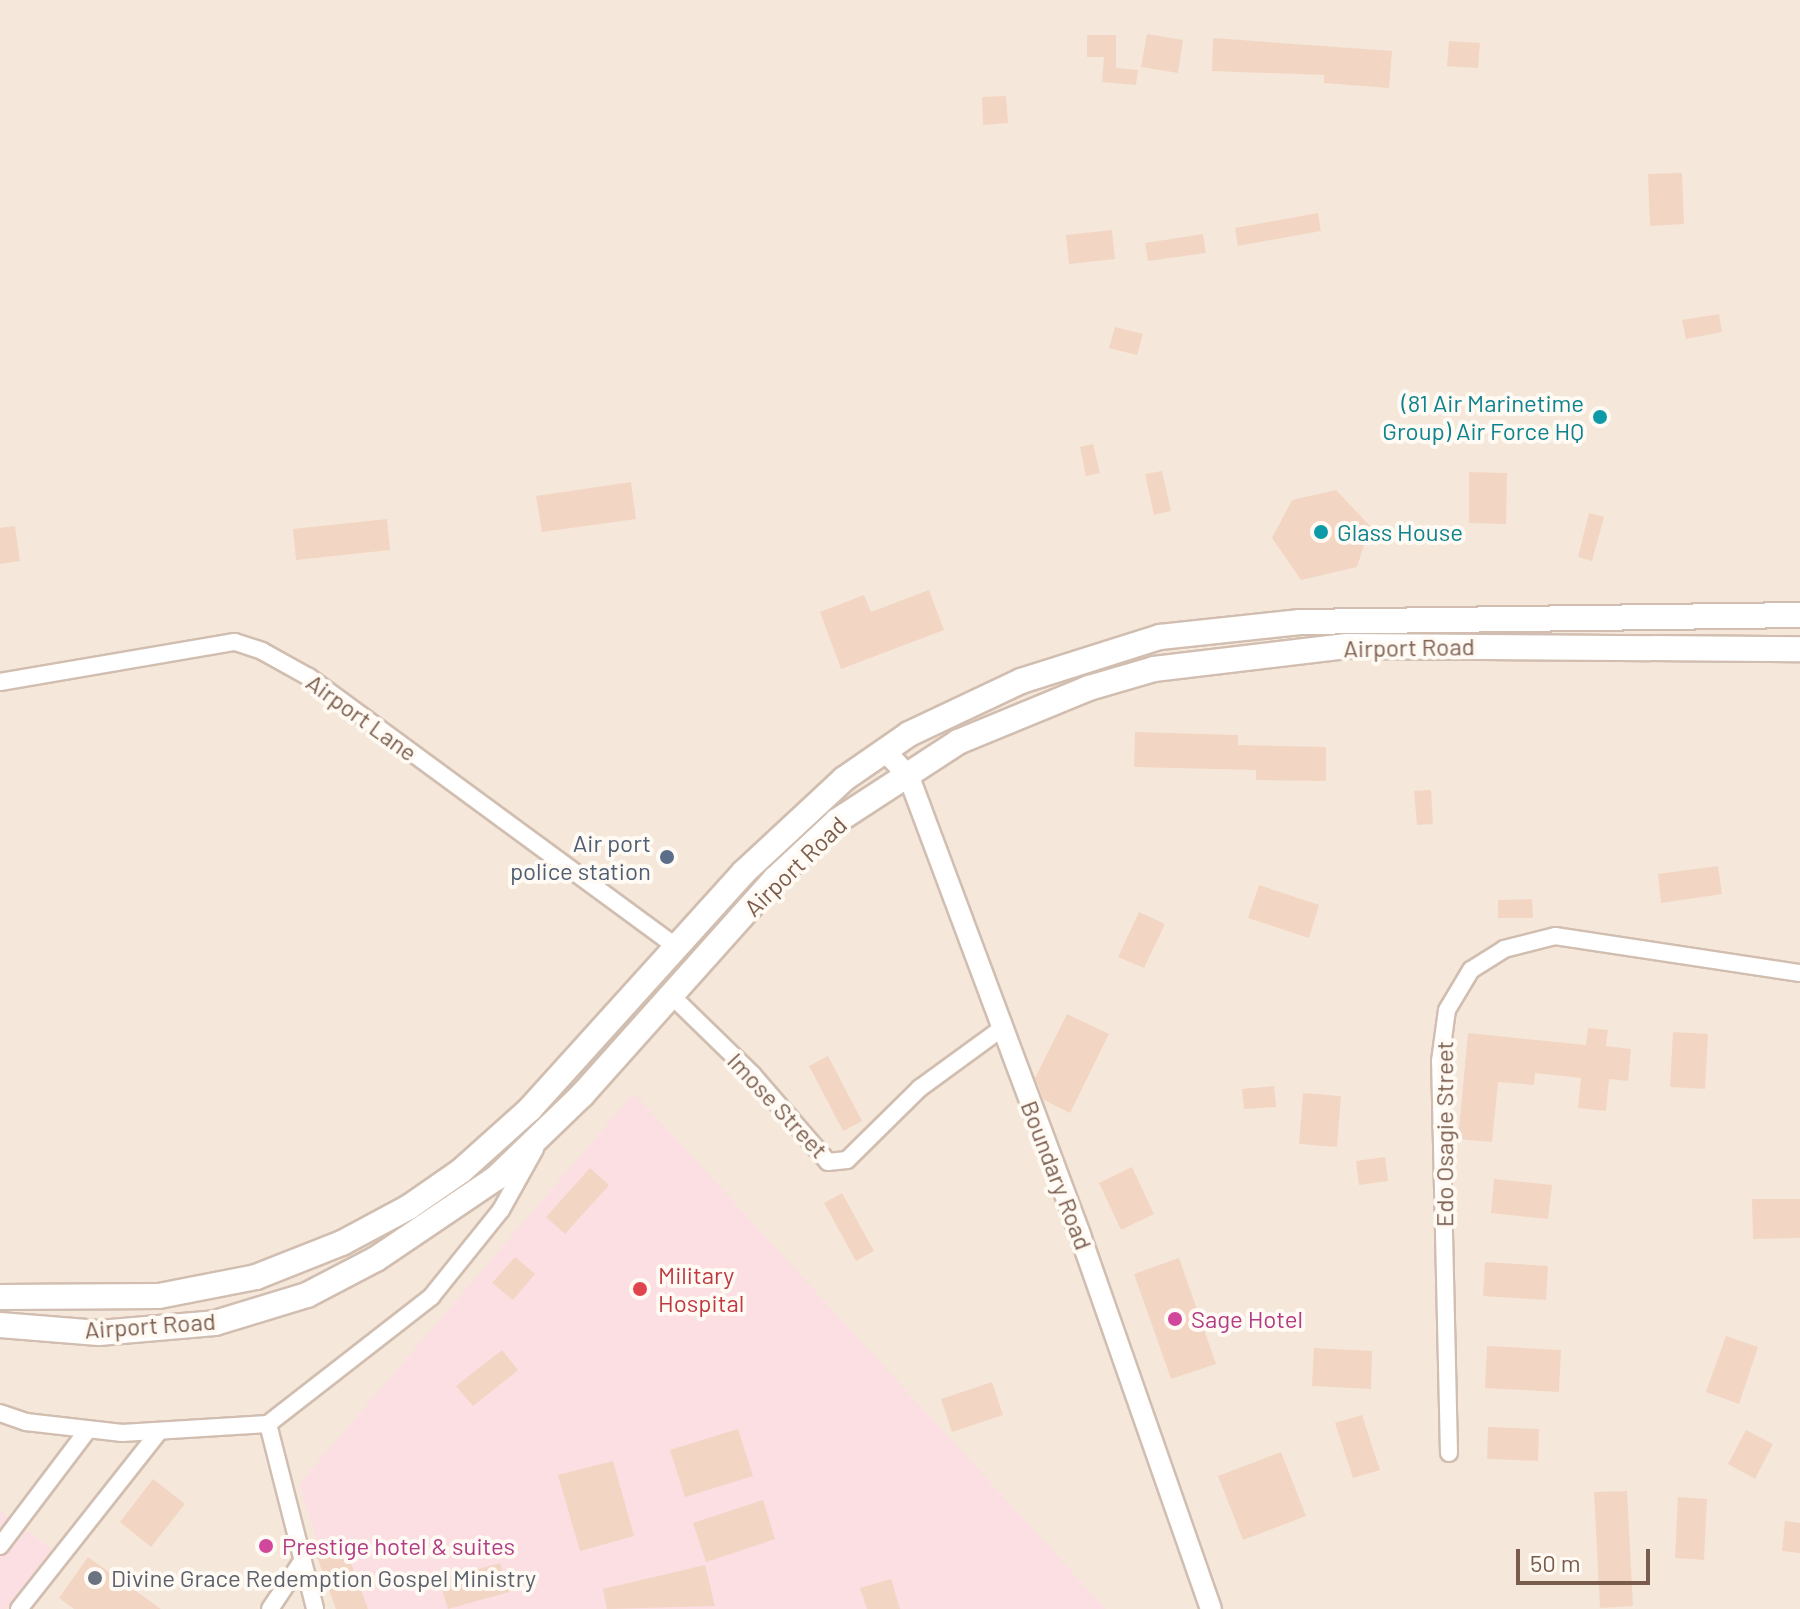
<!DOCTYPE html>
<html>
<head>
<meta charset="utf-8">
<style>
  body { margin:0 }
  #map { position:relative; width:1800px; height:1609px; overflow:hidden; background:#fdf6ec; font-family:Barlow,sans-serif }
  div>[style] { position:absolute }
  .residential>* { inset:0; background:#f5e8da }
  .medical>* { inset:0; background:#fbdfe3 }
  .building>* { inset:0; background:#f3d5c3 }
  .roads { filter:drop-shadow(2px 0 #d1beb0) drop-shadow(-2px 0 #d1beb0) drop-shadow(0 2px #d1beb0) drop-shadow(0 -2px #d1beb0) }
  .minor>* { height:16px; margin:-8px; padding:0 8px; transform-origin:8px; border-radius:8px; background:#fff }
  .tertiary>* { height:20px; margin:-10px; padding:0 10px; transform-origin:10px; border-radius:10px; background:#fff }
  .secondary>* { height:24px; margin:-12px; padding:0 12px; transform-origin:12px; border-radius:12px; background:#fff }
  .dots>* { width:22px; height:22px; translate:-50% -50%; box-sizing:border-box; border:4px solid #fffaf3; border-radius:50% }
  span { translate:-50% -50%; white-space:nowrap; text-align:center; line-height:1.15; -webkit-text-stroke:8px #fffaf3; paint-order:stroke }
  .culture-label { font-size:24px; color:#0d838f }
  .right { translate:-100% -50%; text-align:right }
  .left { translate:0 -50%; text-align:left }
  .street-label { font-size:24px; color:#7a5c4d }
  .service-label { font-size:24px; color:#4e5e75 }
  .health-label { font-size:24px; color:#be3a42 }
  .hotel-label { font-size:24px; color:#b23c85 }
  .worship-label { font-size:24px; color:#5b616d }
  .scale { position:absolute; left:1516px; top:1549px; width:134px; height:36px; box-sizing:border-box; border:4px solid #7a5c4d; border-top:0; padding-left:10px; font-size:24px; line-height:28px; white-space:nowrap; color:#7a5c4d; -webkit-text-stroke:6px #fffaf3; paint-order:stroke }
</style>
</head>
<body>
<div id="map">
  <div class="residential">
    <i style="clip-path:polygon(0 0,1800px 0,1800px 1609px,0 1609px)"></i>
  </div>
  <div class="medical">
    <i style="clip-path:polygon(634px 1093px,1106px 1609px,339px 1609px,299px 1484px)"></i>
    <i style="clip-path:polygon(0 1511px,52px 1549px,7px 1609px,0 1609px)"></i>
  </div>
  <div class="building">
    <i style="clip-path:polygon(1147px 34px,1183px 40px,1178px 73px,1141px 67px)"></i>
    <i style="clip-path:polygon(1087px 35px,1116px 35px,1116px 68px,1138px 70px,1136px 85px,1102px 82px,1104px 57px,1087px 57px)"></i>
    <i style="clip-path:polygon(1213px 38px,1392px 51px,1389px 88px,1324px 83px,1324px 75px,1212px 71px)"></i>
    <i style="clip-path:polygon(1449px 41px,1480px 43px,1478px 68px,1447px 66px)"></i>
    <i style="clip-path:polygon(1006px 96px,1008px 123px,983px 125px,982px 97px)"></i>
    <i style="clip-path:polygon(1682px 173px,1684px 224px,1650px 226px,1648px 174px)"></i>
    <i style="clip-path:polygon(1318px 213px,1321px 231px,1238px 246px,1235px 228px)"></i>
    <i style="clip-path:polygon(1112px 230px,1115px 259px,1069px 264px,1066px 235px)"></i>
    <i style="clip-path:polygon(1203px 234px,1206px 253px,1148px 261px,1145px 243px)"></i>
    <i style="clip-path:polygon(1719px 314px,1722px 332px,1686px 339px,1682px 320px)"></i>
    <i style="clip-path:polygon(1115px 327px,1143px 334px,1137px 355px,1109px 348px)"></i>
    <i style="clip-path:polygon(1093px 444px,1100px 473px,1086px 476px,1080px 447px)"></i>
    <i style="clip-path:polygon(1162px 471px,1171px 511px,1154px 515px,1145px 474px)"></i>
    <i style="clip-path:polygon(1469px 472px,1507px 473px,1506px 524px,1469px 523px)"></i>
    <i style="clip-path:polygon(631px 482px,636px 519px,542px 532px,536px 496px)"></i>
    <i style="clip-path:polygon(1336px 490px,1370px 526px,1357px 567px,1301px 580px,1272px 538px,1292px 500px)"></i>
    <i style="clip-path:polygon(1589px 513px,1604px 517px,1592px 561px,1578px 557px)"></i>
    <i style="clip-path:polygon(387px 519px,390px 550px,296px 560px,293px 529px)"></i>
    <i style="clip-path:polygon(15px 526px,20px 561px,0 564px,0 528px)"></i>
    <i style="clip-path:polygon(929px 590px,944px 630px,841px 669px,820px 612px,864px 595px,871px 612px)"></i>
    <i style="clip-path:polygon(1135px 732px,1238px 735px,1238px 745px,1326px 747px,1326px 781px,1256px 780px,1256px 770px,1134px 767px)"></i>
    <i style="clip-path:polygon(1431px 790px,1433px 824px,1417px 825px,1414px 791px)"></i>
    <i style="clip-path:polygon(1718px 866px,1722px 894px,1661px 903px,1658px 874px)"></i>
    <i style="clip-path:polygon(1259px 885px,1319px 905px,1309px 938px,1248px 918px)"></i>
    <i style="clip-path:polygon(1532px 899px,1533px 918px,1498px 918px,1498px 900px)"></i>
    <i style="clip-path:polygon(1139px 912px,1165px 924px,1144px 968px,1118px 957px)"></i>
    <i style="clip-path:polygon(1067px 1014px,1109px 1034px,1070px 1113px,1044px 1100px,1035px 1078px)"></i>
    <i style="clip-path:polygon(1588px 1028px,1608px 1030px,1606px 1046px,1631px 1049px,1628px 1081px,1609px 1079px,1606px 1111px,1578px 1108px,1581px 1078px,1535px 1073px,1534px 1085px,1498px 1082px,1492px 1142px,1458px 1139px,1468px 1033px,1586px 1045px)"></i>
    <i style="clip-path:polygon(1673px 1032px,1708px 1034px,1705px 1089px,1670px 1087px)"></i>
    <i style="clip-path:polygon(828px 1056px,862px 1121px,843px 1131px,809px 1066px)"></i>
    <i style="clip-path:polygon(1274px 1086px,1276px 1107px,1244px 1109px,1242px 1089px)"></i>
    <i style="clip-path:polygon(1303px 1093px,1341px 1096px,1337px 1147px,1299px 1144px)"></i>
    <i style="clip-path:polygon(1385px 1157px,1388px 1181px,1359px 1185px,1356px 1161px)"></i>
    <i style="clip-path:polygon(1132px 1167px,1154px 1214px,1121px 1230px,1099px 1183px)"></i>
    <i style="clip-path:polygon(590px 1168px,609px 1185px,565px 1234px,546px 1217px)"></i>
    <i style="clip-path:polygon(1494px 1179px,1552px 1185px,1548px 1219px,1491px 1213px)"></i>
    <i style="clip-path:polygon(842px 1193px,874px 1251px,856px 1261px,824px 1203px)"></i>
    <i style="clip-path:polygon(1752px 1199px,1800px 1199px,1800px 1238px,1753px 1239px)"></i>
    <i style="clip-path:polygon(515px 1257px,535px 1274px,513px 1300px,492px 1283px)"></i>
    <i style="clip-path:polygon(1179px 1258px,1216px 1364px,1171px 1379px,1134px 1274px)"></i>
    <i style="clip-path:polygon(1485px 1262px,1548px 1266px,1546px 1300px,1483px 1296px)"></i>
    <i style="clip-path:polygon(1726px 1336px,1758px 1347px,1739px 1404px,1706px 1392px)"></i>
    <i style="clip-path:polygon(1487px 1346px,1561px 1350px,1559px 1392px,1485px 1388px)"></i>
    <i style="clip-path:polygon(1314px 1348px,1372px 1351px,1371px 1389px,1312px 1386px)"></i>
    <i style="clip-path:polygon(502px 1350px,518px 1370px,473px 1406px,456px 1386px)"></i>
    <i style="clip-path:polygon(992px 1382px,1003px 1415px,952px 1432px,941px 1399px)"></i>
    <i style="clip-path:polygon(1362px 1415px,1380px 1470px,1353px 1478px,1335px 1423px)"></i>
    <i style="clip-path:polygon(1488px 1427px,1539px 1429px,1538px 1461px,1487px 1459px)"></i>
    <i style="clip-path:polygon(738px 1429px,753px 1476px,685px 1497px,670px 1450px)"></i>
    <i style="clip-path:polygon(1746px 1430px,1773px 1444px,1755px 1479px,1728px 1464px)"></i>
    <i style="clip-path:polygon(1281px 1452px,1306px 1516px,1243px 1540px,1218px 1476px)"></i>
    <i style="clip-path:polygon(613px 1461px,634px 1536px,580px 1551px,558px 1475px)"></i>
    <i style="clip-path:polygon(153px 1479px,185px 1504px,151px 1547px,120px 1522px)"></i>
    <i style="clip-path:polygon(1627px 1491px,1633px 1606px,1600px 1608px,1594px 1492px)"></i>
    <i style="clip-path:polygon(1678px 1497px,1707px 1499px,1704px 1560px,1675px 1558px)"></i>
    <i style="clip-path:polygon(763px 1500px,775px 1539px,706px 1562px,693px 1523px)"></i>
    <i style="clip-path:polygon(1785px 1521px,1800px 1523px,1800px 1553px,1782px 1551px)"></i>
    <i style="clip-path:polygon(345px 1547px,368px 1609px,336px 1609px,317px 1557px)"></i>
    <i style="clip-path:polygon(88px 1557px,161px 1609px,74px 1609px,59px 1598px)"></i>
    <i style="clip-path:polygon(500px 1563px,509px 1592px,448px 1609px,439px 1580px)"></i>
    <i style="clip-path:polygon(705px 1565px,715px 1606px,607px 1609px,603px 1589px)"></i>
    <i style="clip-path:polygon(891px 1579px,900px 1609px,867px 1609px,860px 1588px)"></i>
  </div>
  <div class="roads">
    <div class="minor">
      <i style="left:0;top:682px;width:238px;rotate:-9.7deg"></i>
      <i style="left:235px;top:642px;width:28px;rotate:18deg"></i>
      <i style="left:262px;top:651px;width:54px;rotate:29deg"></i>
      <i style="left:309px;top:677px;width:454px;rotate:36.3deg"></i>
      <i style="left:672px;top:996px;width:112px;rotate:44.3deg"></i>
      <i style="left:752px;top:1074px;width:116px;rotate:49.2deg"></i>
      <i style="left:828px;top:1162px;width:19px;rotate:-6deg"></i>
      <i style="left:847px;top:1160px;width:103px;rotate:-44.6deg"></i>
      <i style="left:920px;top:1088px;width:100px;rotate:-36.1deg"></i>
      <i style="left:0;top:1413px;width:28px;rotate:19deg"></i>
      <i style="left:26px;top:1422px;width:97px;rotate:6.5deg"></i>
      <i style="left:122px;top:1433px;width:146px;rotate:-3.5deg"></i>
      <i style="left:268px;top:1424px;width:207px;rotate:-37.9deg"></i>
      <i style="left:431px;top:1297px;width:112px;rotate:-51.2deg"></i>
      <i style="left:501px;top:1210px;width:70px;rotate:-60.9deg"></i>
      <i style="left:268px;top:1424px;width:191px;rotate:75.7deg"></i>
      <i style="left:1449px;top:1453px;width:392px;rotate:-91.3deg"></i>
      <i style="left:1440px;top:1061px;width:51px;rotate:-82.2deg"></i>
      <i style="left:1447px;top:1010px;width:47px;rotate:-59deg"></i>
      <i style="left:1471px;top:970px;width:39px;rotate:-32deg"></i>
      <i style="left:1504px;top:949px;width:53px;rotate:-14.3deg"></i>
      <i style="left:1555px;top:936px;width:248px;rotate:8.6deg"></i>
      <i style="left:0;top:1546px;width:144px;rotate:-52.9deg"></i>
      <i style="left:19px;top:1609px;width:226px;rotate:-51.7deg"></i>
      <i style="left:270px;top:1609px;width:54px;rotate:-56.3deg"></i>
    </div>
    <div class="tertiary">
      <i style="left:885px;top:751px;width:35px;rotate:47deg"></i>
      <i style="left:909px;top:777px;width:489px;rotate:69.5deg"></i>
      <i style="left:1080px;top:1235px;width:396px;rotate:70.7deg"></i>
    </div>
    <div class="secondary">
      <i style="left:0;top:1297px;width:159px;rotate:-0.4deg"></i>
      <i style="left:159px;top:1296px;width:99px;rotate:-11.1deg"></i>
      <i style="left:256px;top:1277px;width:92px;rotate:-21.6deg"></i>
      <i style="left:342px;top:1243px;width:76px;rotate:-28.2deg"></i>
      <i style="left:409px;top:1207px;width:63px;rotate:-34.7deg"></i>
      <i style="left:461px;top:1171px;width:93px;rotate:-41.9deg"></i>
      <i style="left:530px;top:1109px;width:318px;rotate:-47.9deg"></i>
      <i style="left:743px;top:873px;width:138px;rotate:-42.9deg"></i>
      <i style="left:844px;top:779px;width:79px;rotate:-34.7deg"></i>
      <i style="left:909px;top:734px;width:124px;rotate:-25.3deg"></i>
      <i style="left:1021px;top:681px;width:146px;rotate:-17.6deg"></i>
      <i style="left:1160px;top:637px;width:141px;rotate:-6.1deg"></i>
      <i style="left:1300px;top:622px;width:500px;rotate:-0.8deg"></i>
      <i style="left:0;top:1325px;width:99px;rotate:4.6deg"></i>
      <i style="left:99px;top:1333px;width:116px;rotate:-4.9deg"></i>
      <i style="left:215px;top:1323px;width:96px;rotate:-16.9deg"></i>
      <i style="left:307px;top:1295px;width:78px;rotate:-27.6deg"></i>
      <i style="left:376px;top:1259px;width:145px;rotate:-34deg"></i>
      <i style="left:496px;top:1178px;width:120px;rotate:-44deg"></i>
      <i style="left:582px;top:1095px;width:290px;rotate:-48.2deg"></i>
      <i style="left:775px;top:879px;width:85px;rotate:-43.1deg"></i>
      <i style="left:837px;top:821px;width:145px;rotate:-33.1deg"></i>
      <i style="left:958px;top:742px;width:142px;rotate:-22.4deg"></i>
      <i style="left:1089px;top:688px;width:68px;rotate:-16.3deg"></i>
      <i style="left:1154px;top:669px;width:194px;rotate:-6.8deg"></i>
      <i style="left:1347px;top:646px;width:453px;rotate:0.4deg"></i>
    </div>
  </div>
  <div class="dots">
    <i style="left:1600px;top:417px;background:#0f9aa8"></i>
    <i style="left:1321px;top:532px;background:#0f9aa8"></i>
    <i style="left:667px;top:857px;background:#5c6f8a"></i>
    <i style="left:640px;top:1289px;background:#e0444e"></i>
    <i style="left:1175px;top:1319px;background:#d1479c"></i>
    <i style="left:266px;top:1546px;background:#d1479c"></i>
    <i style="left:95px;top:1578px;background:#6b7280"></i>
  </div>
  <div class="culture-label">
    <span class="right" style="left:1584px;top:417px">(81 Air Marinetime<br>Group) Air Force HQ</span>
    <span class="left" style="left:1337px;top:532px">Glass House</span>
  </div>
  <div class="street-label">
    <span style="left:1409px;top:647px;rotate:-1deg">Airport Road</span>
    <span style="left:362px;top:717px;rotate:36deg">Airport Lane</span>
    <span style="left:795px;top:866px;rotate:-44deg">Airport Road</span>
    <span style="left:778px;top:1105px;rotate:47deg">Imose Street</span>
    <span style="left:1444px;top:1134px;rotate:-90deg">Edo Osagie Street</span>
    <span style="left:1057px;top:1175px;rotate:69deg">Boundary Road</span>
    <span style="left:150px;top:1325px;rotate:-4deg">Airport Road</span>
  </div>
  <div class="service-label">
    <span class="right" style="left:651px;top:857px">Air port<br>police station</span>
  </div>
  <div class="health-label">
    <span class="left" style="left:658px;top:1289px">Military<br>Hospital</span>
  </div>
  <div class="hotel-label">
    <span class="left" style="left:1191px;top:1319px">Sage Hotel</span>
    <span class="left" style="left:282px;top:1546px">Prestige hotel &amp; suites</span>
  </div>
  <div class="worship-label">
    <span class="left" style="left:111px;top:1578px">Divine Grace Redemption Gospel Ministry</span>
  </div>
  <div class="scale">50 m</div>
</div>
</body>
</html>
